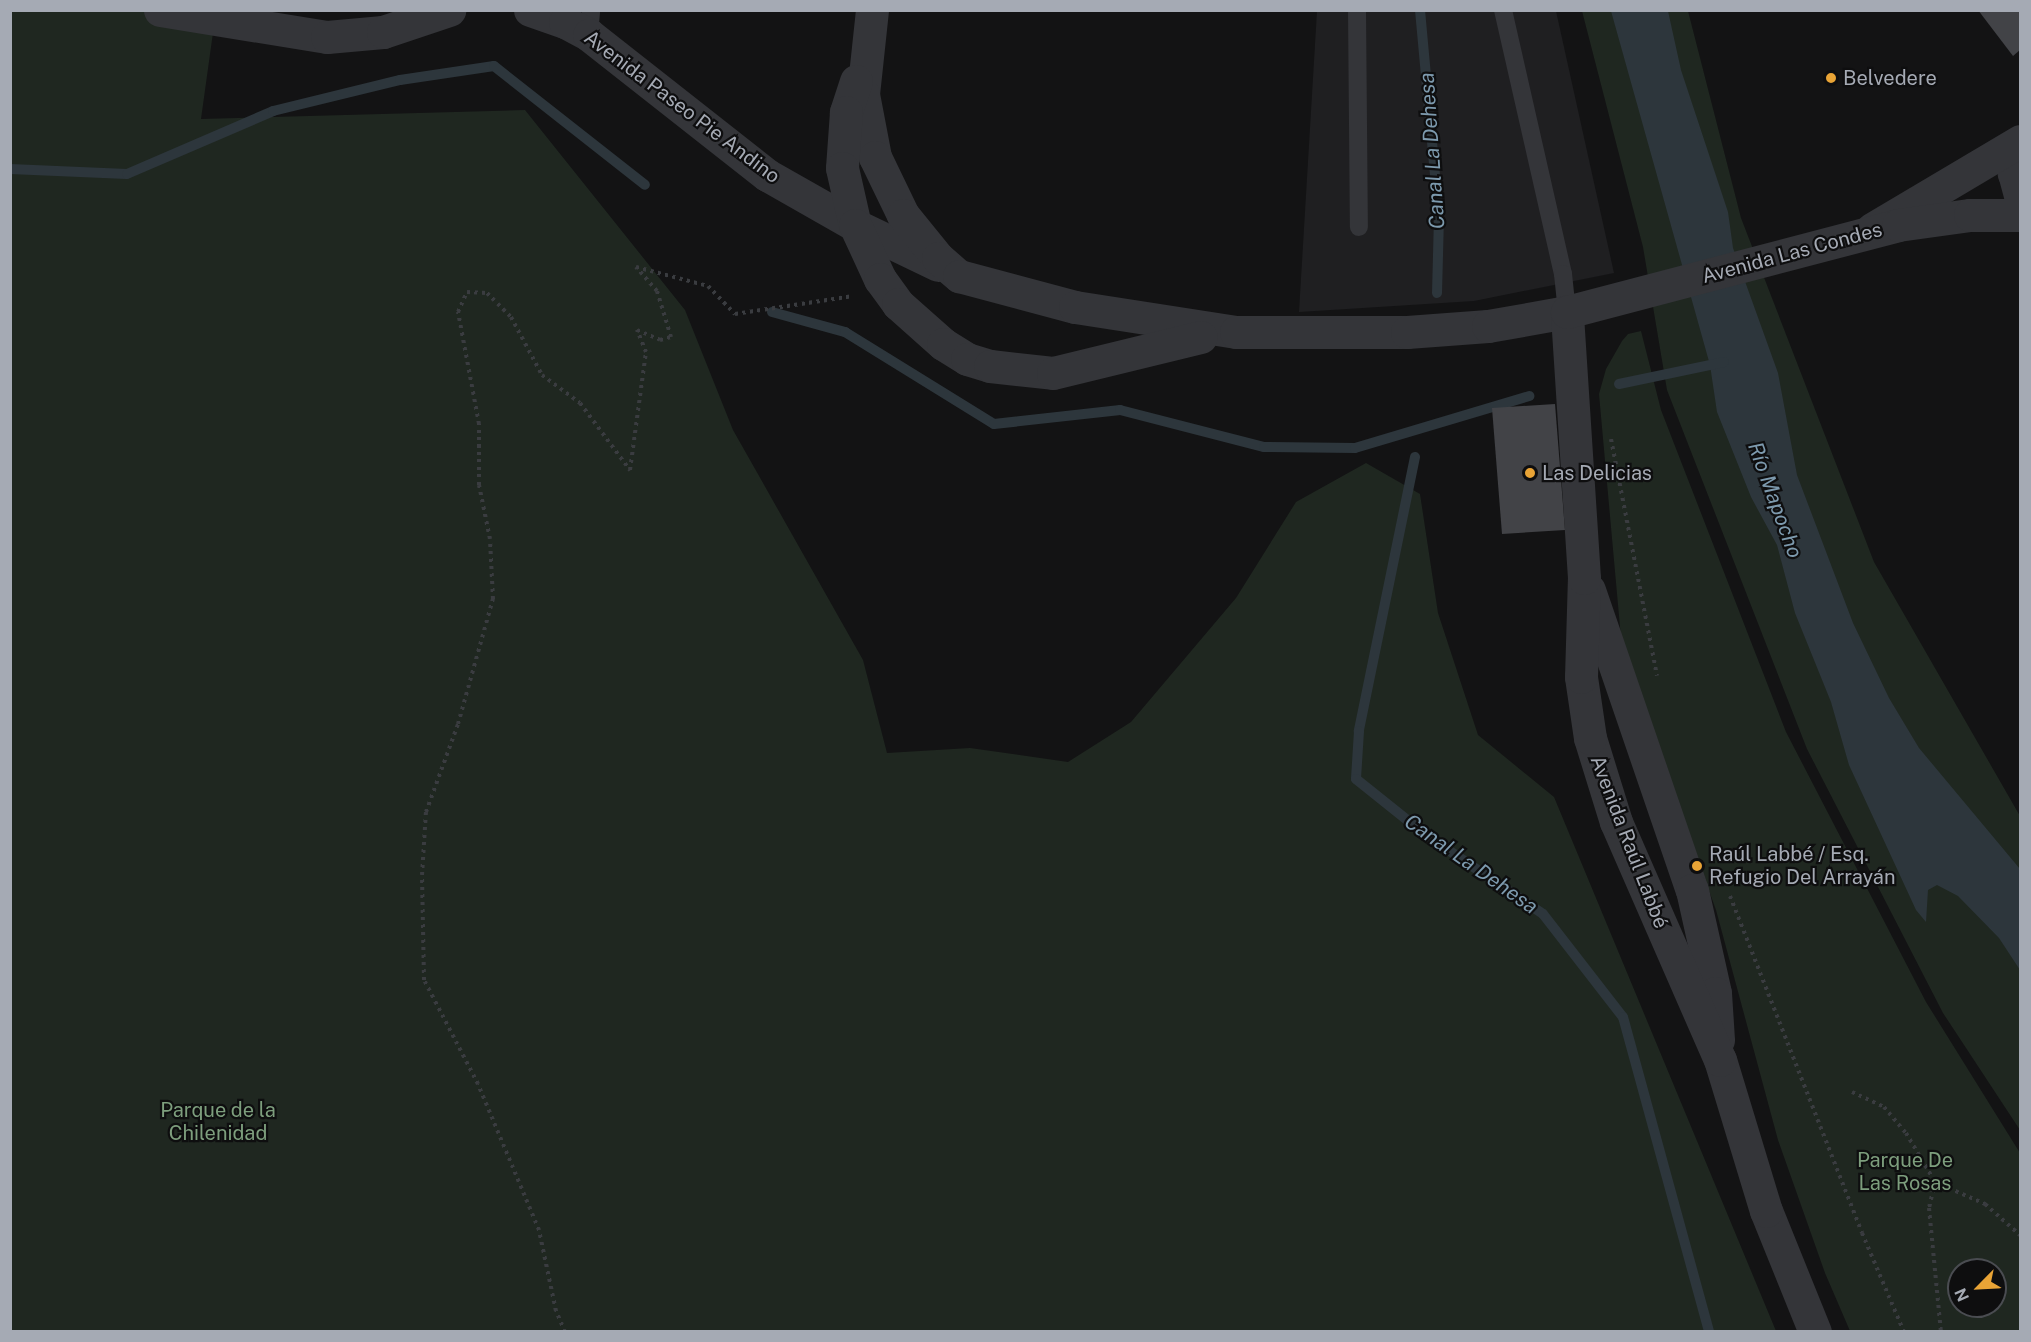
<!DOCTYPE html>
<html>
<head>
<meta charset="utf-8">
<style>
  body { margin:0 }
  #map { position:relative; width:2031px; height:1342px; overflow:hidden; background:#131314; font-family:"Public Sans",sans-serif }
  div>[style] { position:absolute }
  .built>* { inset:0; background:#1f1f21 }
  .green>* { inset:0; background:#1f2720 }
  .water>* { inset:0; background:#2d363c }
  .stream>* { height:10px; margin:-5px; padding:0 5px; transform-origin:5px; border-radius:5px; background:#2d363c }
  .building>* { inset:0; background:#424347 }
  .path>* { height:4px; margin-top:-2px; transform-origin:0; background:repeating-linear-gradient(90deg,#3a3c40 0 3px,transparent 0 7.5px) }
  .service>* { height:18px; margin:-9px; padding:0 9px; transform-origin:9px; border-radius:9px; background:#343539 }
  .minor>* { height:33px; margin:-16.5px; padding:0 16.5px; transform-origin:16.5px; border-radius:16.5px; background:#343539 }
  .tertiary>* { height:33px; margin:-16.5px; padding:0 16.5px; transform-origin:16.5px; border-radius:16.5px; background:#343539 }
  .dots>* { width:16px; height:16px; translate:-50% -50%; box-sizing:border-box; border:3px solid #0e0e0f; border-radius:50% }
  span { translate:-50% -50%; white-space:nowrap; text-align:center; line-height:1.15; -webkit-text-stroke:4.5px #0e0e0f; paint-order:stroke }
  .poi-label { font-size:20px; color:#a5aab4 }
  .left { translate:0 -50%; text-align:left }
  .street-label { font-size:20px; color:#a5aab4 }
  .park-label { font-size:20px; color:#7d9e7d }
  .water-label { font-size:21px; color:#7d9aae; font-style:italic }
  .frame { position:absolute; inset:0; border:12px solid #a5aab4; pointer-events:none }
  .north { position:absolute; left:1947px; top:1258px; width:60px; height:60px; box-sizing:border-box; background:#0e0e0f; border:2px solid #4a4c51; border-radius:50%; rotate:246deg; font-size:16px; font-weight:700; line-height:24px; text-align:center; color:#a5aab4 }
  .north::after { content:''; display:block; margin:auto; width:21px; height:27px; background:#e9a436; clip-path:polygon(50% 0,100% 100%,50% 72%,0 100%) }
</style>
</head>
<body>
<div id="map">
  <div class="built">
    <i style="clip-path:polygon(1317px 11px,1556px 11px,1614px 273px,1474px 301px,1299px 312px)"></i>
  </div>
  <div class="green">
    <i style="clip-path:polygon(10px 11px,216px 11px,201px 119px,525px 110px,685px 310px,733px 430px,863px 660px,887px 753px,970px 748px,1068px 762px,1131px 722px,1236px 598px,1296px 502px,1366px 463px,1420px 494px,1438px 613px,1478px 735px,1554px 797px,1776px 1331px,11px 1331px)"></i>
    <i style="clip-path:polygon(1582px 11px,1688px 11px,1741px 218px,1874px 562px,2020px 816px,2020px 1130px,1943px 1013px,1807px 749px,1667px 390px,1643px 247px)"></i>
    <i style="clip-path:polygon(evenodd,1641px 331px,1661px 410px,1786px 732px,1926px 1002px,2020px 1153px,2020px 1331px,1850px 1331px,1825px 1273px,1778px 1140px,1716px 910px,1622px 649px,1599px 394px,1606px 369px,1622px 341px,1628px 334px,1641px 331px,1959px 1270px,1995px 1270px,1995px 1306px,1959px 1306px,1959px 1270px)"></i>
  </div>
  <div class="water">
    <i style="clip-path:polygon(1611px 11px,1668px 11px,1681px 70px,1728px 212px,1733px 248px,1778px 373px,1797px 475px,1853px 623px,1889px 698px,1919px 748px,2020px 869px,2020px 970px,1999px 938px,1958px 896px,1937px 885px,1928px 890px,1926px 922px,1916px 910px,1849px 765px,1831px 702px,1795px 613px,1777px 545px,1751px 497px,1717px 412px,1710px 365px)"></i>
  </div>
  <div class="stream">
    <i style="left:1420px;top:10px;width:208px;rotate:84.8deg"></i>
    <i style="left:1439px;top:217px;width:76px;rotate:91.5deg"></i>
    <i style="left:10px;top:169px;width:117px;rotate:2.4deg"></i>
    <i style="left:127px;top:174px;width:159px;rotate:-23.3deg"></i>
    <i style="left:273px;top:111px;width:131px;rotate:-13.7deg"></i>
    <i style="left:400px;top:80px;width:95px;rotate:-8.5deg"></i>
    <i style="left:494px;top:66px;width:192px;rotate:38.2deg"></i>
    <i style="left:772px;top:312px;width:76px;rotate:15.3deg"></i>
    <i style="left:845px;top:332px;width:175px;rotate:31.7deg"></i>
    <i style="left:994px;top:424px;width:127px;rotate:-6.3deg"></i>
    <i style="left:1120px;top:410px;width:149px;rotate:14.4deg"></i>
    <i style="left:1264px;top:447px;width:91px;rotate:0.6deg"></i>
    <i style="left:1355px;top:448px;width:182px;rotate:-16.6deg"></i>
    <i style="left:1619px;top:384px;width:107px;rotate:-11.8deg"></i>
    <i style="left:1415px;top:457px;width:280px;rotate:101.6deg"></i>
    <i style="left:1359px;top:731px;width:48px;rotate:93.6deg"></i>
    <i style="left:1356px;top:779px;width:90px;rotate:38.7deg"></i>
    <i style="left:1426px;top:835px;width:141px;rotate:34deg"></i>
    <i style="left:1543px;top:914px;width:130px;rotate:52.2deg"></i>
    <i style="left:1623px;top:1017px;width:327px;rotate:74.7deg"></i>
  </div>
  <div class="building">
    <i style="clip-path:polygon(1978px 10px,2020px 10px,2020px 50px,2013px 56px)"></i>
    <i style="clip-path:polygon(1555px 404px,1565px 530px,1502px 534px,1492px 408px)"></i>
  </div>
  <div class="path">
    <i style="left:1611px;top:439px;width:241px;rotate:79deg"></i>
    <i style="left:1730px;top:896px;width:362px;rotate:68.6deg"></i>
    <i style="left:1862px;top:1233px;width:108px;rotate:67deg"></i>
    <i style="left:1852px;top:1092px;width:35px;rotate:25deg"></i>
    <i style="left:1884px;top:1107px;width:34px;rotate:50deg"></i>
    <i style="left:1906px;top:1133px;width:57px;rotate:59.4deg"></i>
    <i style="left:1935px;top:1182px;width:55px;rotate:23.7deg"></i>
    <i style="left:1985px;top:1204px;width:47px;rotate:41.5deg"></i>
    <i style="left:1935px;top:1182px;width:27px;rotate:103deg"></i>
    <i style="left:1929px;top:1208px;width:125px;rotate:84.5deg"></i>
    <i style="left:565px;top:1332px;width:23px;rotate:-113deg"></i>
    <i style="left:556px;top:1311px;width:83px;rotate:-101.9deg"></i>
    <i style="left:539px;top:1230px;width:158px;rotate:-112.7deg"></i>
    <i style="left:478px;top:1084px;width:117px;rotate:-117.4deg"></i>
    <i style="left:424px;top:980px;width:105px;rotate:-91.1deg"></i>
    <i style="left:422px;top:875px;width:63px;rotate:-86.4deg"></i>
    <i style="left:426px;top:812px;width:94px;rotate:-70deg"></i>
    <i style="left:458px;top:724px;width:130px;rotate:-74.4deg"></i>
    <i style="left:493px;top:599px;width:60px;rotate:-92.9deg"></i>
    <i style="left:490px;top:539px;width:55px;rotate:-101.5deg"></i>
    <i style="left:479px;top:485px;width:61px;rotate:-90deg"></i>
    <i style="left:479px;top:424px;width:114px;rotate:-100.6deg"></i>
    <i style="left:458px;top:312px;width:22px;rotate:-66deg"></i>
    <i style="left:467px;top:292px;width:20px;rotate:3deg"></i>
    <i style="left:487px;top:293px;width:34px;rotate:45deg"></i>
    <i style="left:511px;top:317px;width:66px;rotate:61.9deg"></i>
    <i style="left:542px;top:375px;width:47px;rotate:36.4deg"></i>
    <i style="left:580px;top:403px;width:84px;rotate:53.3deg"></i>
    <i style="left:630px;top:470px;width:119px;rotate:-82.3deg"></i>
    <i style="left:646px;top:352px;width:24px;rotate:-112deg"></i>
    <i style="left:637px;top:330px;width:25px;rotate:23deg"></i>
    <i style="left:660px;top:340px;width:11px;rotate:-15deg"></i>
    <i style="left:671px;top:337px;width:48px;rotate:-106.9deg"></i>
    <i style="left:657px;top:291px;width:32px;rotate:-131deg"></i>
    <i style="left:636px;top:267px;width:74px;rotate:14.8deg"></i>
    <i style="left:708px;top:286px;width:39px;rotate:46deg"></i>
    <i style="left:735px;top:314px;width:118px;rotate:-8.7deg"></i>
  </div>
  <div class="service">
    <i style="left:1357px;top:10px;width:217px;rotate:89.5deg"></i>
    <i style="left:1503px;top:10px;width:271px;rotate:77.2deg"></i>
    <i style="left:1563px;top:274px;width:38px;rotate:84deg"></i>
    <i style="left:589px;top:35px;width:25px;rotate:-85deg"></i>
  </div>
  <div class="minor">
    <i style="left:160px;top:10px;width:169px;rotate:9.2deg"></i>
    <i style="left:327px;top:37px;width:56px;rotate:-5.1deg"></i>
    <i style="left:383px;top:32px;width:70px;rotate:-18.4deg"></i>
    <i style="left:530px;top:10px;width:37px;rotate:19deg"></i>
    <i style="left:565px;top:22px;width:27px;rotate:28deg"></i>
    <i style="left:589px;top:35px;width:226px;rotate:38.2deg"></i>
    <i style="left:767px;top:175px;width:101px;rotate:29.6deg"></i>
    <i style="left:855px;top:225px;width:92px;rotate:25.7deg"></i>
    <i style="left:872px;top:10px;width:84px;rotate:96.1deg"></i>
    <i style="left:863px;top:94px;width:64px;rotate:79.2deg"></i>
    <i style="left:875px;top:157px;width:64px;rotate:64.2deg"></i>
    <i style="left:903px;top:215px;width:55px;rotate:50.9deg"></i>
    <i style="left:938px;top:258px;width:28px;rotate:41deg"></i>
    <i style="left:959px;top:276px;width:120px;rotate:15deg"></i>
    <i style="left:1075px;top:307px;width:163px;rotate:8.8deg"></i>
    <i style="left:1236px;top:332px;width:171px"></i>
    <i style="left:1407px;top:332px;width:81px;rotate:-4.2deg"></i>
    <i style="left:1488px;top:326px;width:80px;rotate:-10deg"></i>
    <i style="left:856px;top:81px;width:33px;rotate:108deg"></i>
    <i style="left:846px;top:112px;width:56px;rotate:94.1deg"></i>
    <i style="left:842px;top:168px;width:58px;rotate:77.2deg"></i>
    <i style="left:855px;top:225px;width:60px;rotate:65.2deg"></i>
    <i style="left:880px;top:279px;width:31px;rotate:54deg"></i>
    <i style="left:898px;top:304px;width:60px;rotate:41.6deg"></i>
    <i style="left:943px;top:344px;width:28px;rotate:32deg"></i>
    <i style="left:967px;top:359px;width:24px;rotate:17deg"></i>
    <i style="left:990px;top:366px;width:63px;rotate:6.3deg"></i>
    <i style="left:1053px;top:373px;width:152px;rotate:-13.7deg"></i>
    <i style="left:2020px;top:146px;width:28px;rotate:103deg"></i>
    <i style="left:2014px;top:173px;width:23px;rotate:75deg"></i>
    <i style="left:1872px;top:229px;width:172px;rotate:-30.7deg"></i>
  </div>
  <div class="tertiary">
    <i style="left:1589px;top:590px;width:317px;rotate:71.1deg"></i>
    <i style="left:1692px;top:890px;width:106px;rotate:77.4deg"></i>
    <i style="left:1715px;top:993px;width:47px;rotate:86.3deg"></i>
    <i style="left:1815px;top:1332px;width:131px;rotate:-112deg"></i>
    <i style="left:1766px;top:1211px;width:158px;rotate:-106.9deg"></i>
    <i style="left:1720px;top:1060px;width:260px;rotate:-113.6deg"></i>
    <i style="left:1616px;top:822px;width:88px;rotate:-107.2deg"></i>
    <i style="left:1590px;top:738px;width:62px;rotate:-98.4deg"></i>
    <i style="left:1581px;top:677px;width:99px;rotate:-88.3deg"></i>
    <i style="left:1584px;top:578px;width:267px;rotate:-93.7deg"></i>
    <i style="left:1567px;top:312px;width:342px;rotate:-14.7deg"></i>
    <i style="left:1898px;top:225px;width:73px;rotate:-7.9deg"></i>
    <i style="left:1970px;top:215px;width:50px"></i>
  </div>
  <div class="dots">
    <i style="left:1831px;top:78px;background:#e9a436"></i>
    <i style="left:1530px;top:473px;background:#e9a436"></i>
    <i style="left:1697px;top:866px;background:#e9a436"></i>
  </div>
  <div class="poi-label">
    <span class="left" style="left:1843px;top:78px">Belvedere</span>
    <span class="left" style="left:1542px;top:473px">Las Delicias</span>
    <span class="left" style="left:1709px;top:866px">Raúl Labbé / Esq.<br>Refugio Del Arrayán</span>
  </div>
  <div class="street-label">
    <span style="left:682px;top:107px;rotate:37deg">Avenida Paseo Pie Andino</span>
    <span style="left:1792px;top:253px;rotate:-15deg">Avenida Las Condes</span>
    <span style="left:1629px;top:842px;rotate:69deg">Avenida Raúl Labbé</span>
  </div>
  <div class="park-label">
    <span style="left:218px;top:1122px">Parque de la<br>Chilenidad</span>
    <span style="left:1905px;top:1172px">Parque De<br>Las Rosas</span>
  </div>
  <div class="water-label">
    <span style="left:1432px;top:151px;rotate:-94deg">Canal La Dehesa</span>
    <span style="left:1775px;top:500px;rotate:70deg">Río Mapocho</span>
    <span style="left:1471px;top:864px;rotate:35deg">Canal La Dehesa</span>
  </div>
  <div class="frame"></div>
  <div class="north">N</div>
</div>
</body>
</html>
